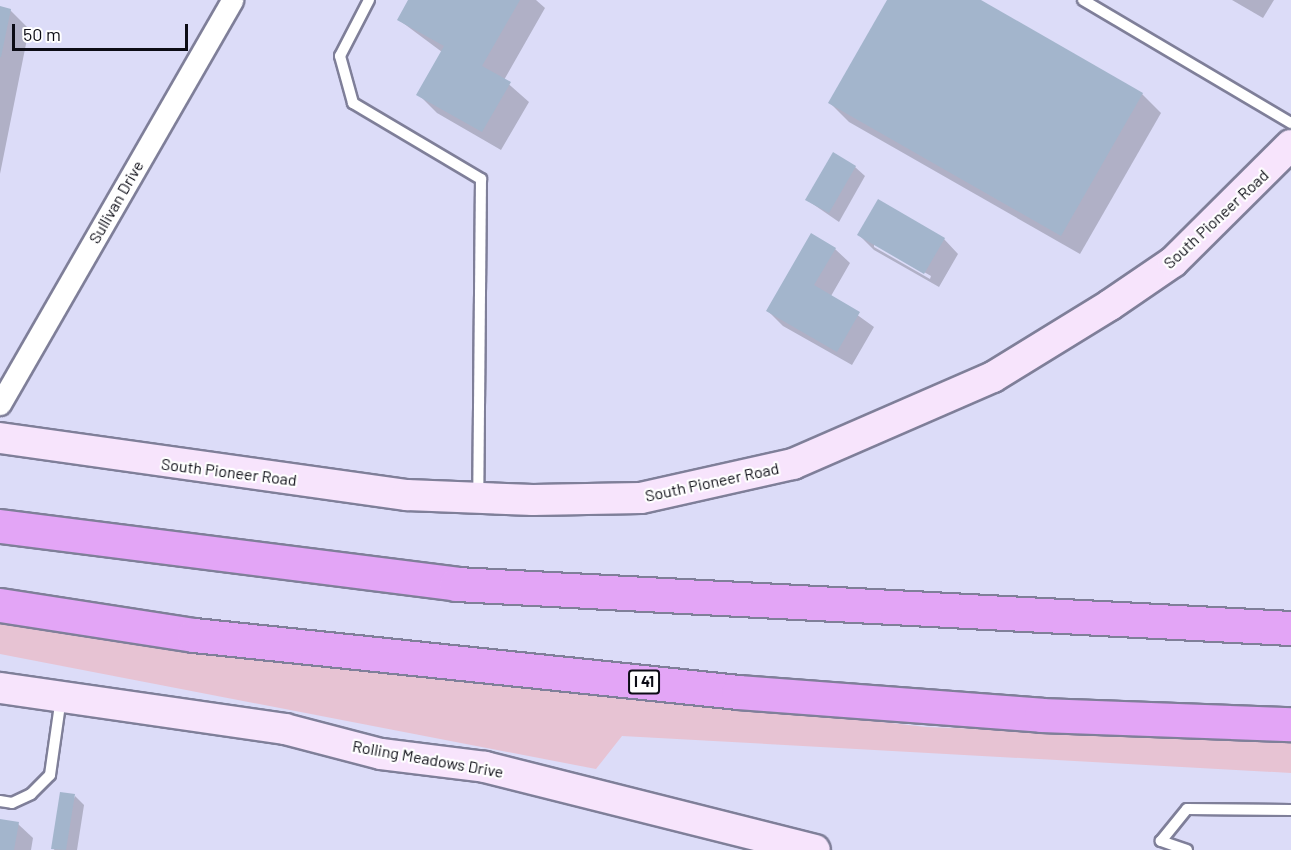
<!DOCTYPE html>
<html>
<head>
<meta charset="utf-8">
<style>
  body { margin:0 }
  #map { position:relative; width:1291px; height:850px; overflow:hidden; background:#dcdcf8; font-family:Barlow,sans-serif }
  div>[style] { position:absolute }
  .green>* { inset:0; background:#e7c3d3 }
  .shadow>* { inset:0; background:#0003 }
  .building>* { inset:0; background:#a3b5cc }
  .roads { filter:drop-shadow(2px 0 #7f7f99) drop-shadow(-2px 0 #7f7f99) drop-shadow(0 2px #7f7f99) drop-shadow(0 -2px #7f7f99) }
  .lane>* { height:10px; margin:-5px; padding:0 5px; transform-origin:5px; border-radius:5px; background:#fff }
  .street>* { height:21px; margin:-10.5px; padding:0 10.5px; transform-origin:10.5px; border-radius:10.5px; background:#fff }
  .secondary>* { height:30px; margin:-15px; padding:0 15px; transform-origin:15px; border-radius:15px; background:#f7e4fc }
  .highway>* { height:33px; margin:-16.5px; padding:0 16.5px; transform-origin:16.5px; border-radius:16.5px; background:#e3a5f6 }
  span { translate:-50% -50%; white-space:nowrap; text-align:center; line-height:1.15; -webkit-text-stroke:4.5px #fff; paint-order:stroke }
  .shield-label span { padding:2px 4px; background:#fff; border:2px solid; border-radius:4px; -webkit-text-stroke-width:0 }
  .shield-label { font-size:15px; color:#0c0c15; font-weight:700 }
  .street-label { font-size:16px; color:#0c0c15 }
  .scale { position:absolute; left:12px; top:24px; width:176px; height:27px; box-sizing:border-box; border:3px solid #0c0c15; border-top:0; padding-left:8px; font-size:18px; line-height:21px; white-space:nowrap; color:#0c0c15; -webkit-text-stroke:4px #fff; paint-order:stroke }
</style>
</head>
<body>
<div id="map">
  <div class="green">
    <i style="clip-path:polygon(0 620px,926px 727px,1291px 740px,1291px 773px,622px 736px,596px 769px,0 654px)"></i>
  </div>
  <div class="shadow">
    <i style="clip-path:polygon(410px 0,536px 0,545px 8px,504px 80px,529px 102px,501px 150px,437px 113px,418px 94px,442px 52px,399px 20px)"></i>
    <i style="clip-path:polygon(889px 0,978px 0,1142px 94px,1161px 113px,1080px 254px,849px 122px,830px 103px)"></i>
    <i style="clip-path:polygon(1232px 0,1274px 0,1263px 18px)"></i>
    <i style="clip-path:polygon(0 8px,10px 10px,29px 29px,0 174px)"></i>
    <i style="clip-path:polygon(855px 167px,865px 176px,839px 222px,807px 200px)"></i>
    <i style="clip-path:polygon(evenodd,859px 235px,944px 239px,958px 254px,939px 287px,874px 250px,859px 235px,874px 243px,931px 276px,930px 279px,874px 247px,874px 243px)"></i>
    <i style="clip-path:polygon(835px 249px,850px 263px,831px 296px,874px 327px,852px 365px,783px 326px,768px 311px)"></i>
    <i style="clip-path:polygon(75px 796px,84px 805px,77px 850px,54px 850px)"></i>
    <i style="clip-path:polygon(0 821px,18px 824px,33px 838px,31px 850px,0 850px)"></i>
  </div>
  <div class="building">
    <i style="clip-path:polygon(408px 0,520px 0,482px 66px,511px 82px,482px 132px,416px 95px,444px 46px,397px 20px)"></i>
    <i style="clip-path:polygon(887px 0,981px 0,1143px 93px,1061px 236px,828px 103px)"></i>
    <i style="clip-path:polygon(0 6px,11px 9px,1px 57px,0 57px)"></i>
    <i style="clip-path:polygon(833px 152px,856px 166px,829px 213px,805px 200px)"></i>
    <i style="clip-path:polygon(878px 199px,945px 238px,924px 274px,857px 235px)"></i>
    <i style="clip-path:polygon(811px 233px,836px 248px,814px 285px,860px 312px,837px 352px,766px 311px)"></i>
    <i style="clip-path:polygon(60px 792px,75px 794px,66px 850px,51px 849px)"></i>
    <i style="clip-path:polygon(0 819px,19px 822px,14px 850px,0 850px)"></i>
  </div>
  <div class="roads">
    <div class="lane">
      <i style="left:369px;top:0;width:63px;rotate:117.4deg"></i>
      <i style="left:340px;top:56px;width:49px;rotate:74.5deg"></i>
      <i style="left:353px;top:103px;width:149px;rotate:30.7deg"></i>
      <i style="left:481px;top:179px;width:318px;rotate:90.5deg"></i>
      <i style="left:1083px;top:0;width:242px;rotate:30.6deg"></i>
      <i style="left:0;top:801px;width:12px;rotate:9deg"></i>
      <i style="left:12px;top:803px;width:21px;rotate:-25deg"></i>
      <i style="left:31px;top:794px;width:27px;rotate:-45deg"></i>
      <i style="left:50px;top:775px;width:78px;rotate:-81.9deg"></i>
      <i style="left:1187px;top:850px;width:28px;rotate:-161deg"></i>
      <i style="left:1161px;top:841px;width:41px;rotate:-50.9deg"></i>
      <i style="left:1187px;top:809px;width:104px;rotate:0.6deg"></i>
    </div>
    <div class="street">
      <i style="left:0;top:404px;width:466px;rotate:-60.1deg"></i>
    </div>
    <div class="secondary">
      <i style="left:0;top:438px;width:411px;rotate:8deg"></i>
      <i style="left:407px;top:495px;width:126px;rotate:2.3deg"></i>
      <i style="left:533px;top:500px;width:108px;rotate:-1.1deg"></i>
      <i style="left:641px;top:498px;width:156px;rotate:-12.6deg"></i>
      <i style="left:793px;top:464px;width:218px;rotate:-23.5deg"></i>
      <i style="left:993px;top:377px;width:137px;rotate:-31.6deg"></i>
      <i style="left:1110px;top:305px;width:76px;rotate:-34.3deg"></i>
      <i style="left:1173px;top:262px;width:166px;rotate:-44.8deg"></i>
      <i style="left:0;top:688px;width:288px;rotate:8.2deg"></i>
      <i style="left:285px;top:729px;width:99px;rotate:14.6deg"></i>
      <i style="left:381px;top:754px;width:105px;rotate:7.1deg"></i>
      <i style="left:485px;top:767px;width:340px;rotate:14.1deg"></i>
    </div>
    <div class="highway">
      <i style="left:0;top:526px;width:460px;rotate:7.2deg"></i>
      <i style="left:456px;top:584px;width:836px;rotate:3.02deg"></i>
      <i style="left:0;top:605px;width:196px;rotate:8.8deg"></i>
      <i style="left:194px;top:635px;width:547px;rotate:5.98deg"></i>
      <i style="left:738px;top:692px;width:304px;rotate:4.3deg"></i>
      <i style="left:1041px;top:715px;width:250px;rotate:2.1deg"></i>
    </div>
  </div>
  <div class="shield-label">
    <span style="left:644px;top:682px">I 41</span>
  </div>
  <div class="street-label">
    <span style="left:116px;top:202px;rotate:-60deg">Sullivan Drive</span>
    <span style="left:1216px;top:219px;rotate:-43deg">South Pioneer Road</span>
    <span style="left:229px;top:472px;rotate:7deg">South Pioneer Road</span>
    <span style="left:712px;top:482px;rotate:-12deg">South Pioneer Road</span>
    <span style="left:428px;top:759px;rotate:10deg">Rolling Meadows Drive</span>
  </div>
  <div class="scale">50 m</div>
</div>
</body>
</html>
